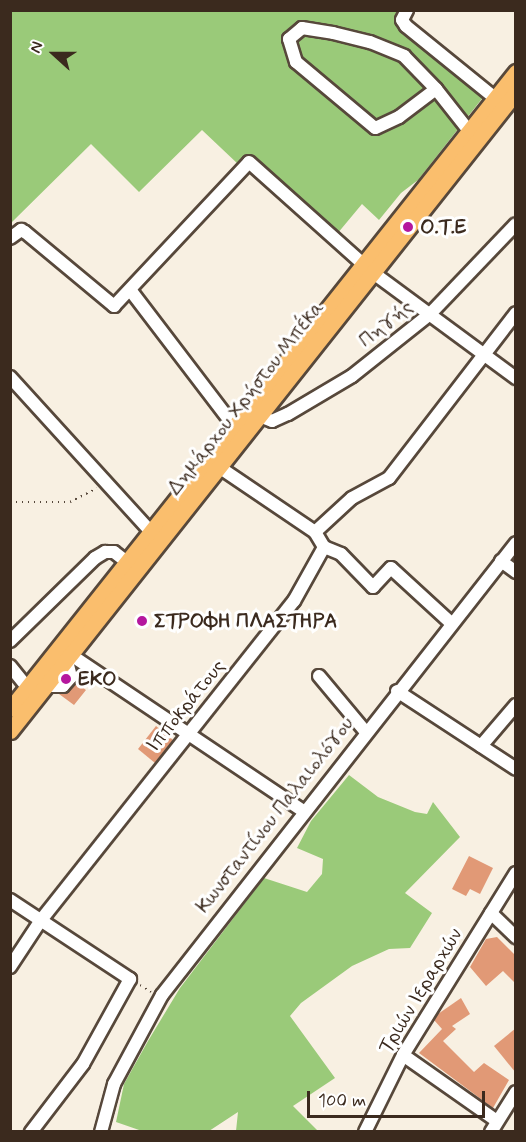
<!DOCTYPE html>
<html>
<head>
<meta charset="utf-8">
<style>
  body { margin:0 }
  #map { position:relative; width:526px; height:1142px; overflow:hidden; background:#f8f0e2; font-family:Mynerve,sans-serif }
  div>[style] { position:absolute }
  .green>* { inset:0; background:#9aca79 }
  .building>* { inset:0; background:#e19976 }
  .path>* { height:2px; margin-top:-1px; transform-origin:0; background:repeating-linear-gradient(90deg,#57483b 0 1.5px,transparent 0 6px) }
  .roads { filter:drop-shadow(2px 0 #57483b) drop-shadow(-2px 0 #57483b) drop-shadow(0 2px #57483b) drop-shadow(0 -2px #57483b) }
  .minor>* { height:12px; margin:-6px; padding:0 6px; transform-origin:6px; border-radius:6px; background:#fff }
  .major>* { height:15px; margin:-7.5px; padding:0 7.5px; transform-origin:7.5px; border-radius:7.5px; background:#fabe6d }
  .dots>* { width:16px; height:16px; translate:-50% -50%; box-sizing:border-box; border:3px solid #fff; border-radius:50% }
  span { translate:-50% -50%; white-space:nowrap; text-align:center; line-height:1.15; -webkit-text-stroke:6px #fff; paint-order:stroke }
  .poi-label { font-size:20px; color:#3b2a1e; font-weight:700 }
  .left { translate:0 -50%; text-align:left }
  .street-label { font-size:20px; color:#3b2a1e }
  .frame { position:absolute; inset:0; border:12px solid #3b2a1e; pointer-events:none }
  .north { position:absolute; left:24px; top:24px; width:60px; height:60px; -webkit-text-stroke:4px #fff; paint-order:stroke; rotate:291deg; font-size:16px; font-weight:700; line-height:24px; text-align:center; color:#3b2a1e }
  .north::after { content:''; display:block; margin:auto; width:21px; height:27px; background:#3b2a1e; clip-path:polygon(50% 0,100% 100%,50% 72%,0 100%) }
  .scale { position:absolute; left:307px; top:1091px; width:178px; height:27px; box-sizing:border-box; border:3px solid #3b2a1e; border-top:0; padding-left:8px; font-size:18px; line-height:21px; white-space:nowrap; color:#3b2a1e; -webkit-text-stroke:4px #fff; paint-order:stroke }
</style>
</head>
<body>
<div id="map">
  <div class="green">
    <i style="clip-path:polygon(10px 11px,402px 11px,394px 21px,484px 96px,418px 180px,401px 193px,379px 220px,362px 204px,337px 234px,250px 154px,239px 165px,202px 130px,139px 192px,91px 144px,11px 223px)"></i>
    <i style="clip-path:polygon(349px 775px,378px 797px,415px 812px,427px 814px,433px 802px,460px 837px,405px 893px,432px 913px,410px 948px,389px 949px,352px 966px,301px 1003px,290px 1016px,335px 1078px,293px 1106px,318px 1131px,236px 1131px,238px 1112px,209px 1131px,142px 1131px,116px 1122px,124px 1084px,148px 1041px,180px 988px,264px 878px,307px 892px,322px 874px,323px 859px,297px 848px,311px 821px)"></i>
  </div>
  <div class="building">
    <i style="clip-path:polygon(76px 683px,86px 690px,74px 705px,59px 694px,67px 693px)"></i>
    <i style="clip-path:polygon(156px 726px,173px 740px,155px 763px,138px 749px)"></i>
    <i style="clip-path:polygon(469px 856px,493px 868px,480px 894px,470px 889px,466px 896px,452px 889px)"></i>
    <i style="clip-path:polygon(497px 937px,516px 956px,516px 984px,503px 971px,486px 986px,470px 967px,486px 939px)"></i>
    <i style="clip-path:polygon(461px 998px,470px 1014px,452px 1026px,456px 1029px,443px 1041px,474px 1072px,484px 1063px,509px 1080px,493px 1108px,419px 1053px,442px 1029px,434px 1020px,438px 1014px)"></i>
    <i style="clip-path:polygon(516px 1028px,516px 1073px,494px 1046px)"></i>
  </div>
  <div class="path">
    <i style="left:10px;top:502px;width:60px"></i>
    <i style="left:70px;top:502px;width:30px;rotate:-27deg"></i>
    <i style="left:140px;top:985px;width:13px;rotate:32deg"></i>
  </div>
  <div class="roads">
    <div class="minor">
      <i style="left:407px;top:10px;width:11px;rotate:117deg"></i>
      <i style="left:402px;top:20px;width:7px;rotate:56deg"></i>
      <i style="left:406px;top:26px;width:114px;rotate:39deg"></i>
      <i style="left:436px;top:89px;width:46px;rotate:142.9deg"></i>
      <i style="left:399px;top:117px;width:26px;rotate:155deg"></i>
      <i style="left:375px;top:128px;width:103px;rotate:-140.1deg"></i>
      <i style="left:296px;top:62px;width:24px;rotate:-107deg"></i>
      <i style="left:289px;top:39px;width:17px;rotate:-40deg"></i>
      <i style="left:302px;top:28px;width:31px;rotate:9deg"></i>
      <i style="left:333px;top:33px;width:38px;rotate:14deg"></i>
      <i style="left:370px;top:42px;width:37px;rotate:22deg"></i>
      <i style="left:404px;top:56px;width:46px;rotate:45.9deg"></i>
      <i style="left:436px;top:89px;width:53px;rotate:51.8deg"></i>
      <i style="left:10px;top:238px;width:14px;rotate:-36deg"></i>
      <i style="left:21px;top:230px;width:4px;rotate:27deg"></i>
      <i style="left:25px;top:232px;width:116px;rotate:39.7deg"></i>
      <i style="left:114px;top:306px;width:197px;rotate:-46.8deg"></i>
      <i style="left:249px;top:162px;width:165px;rotate:41.8deg"></i>
      <i style="left:372px;top:272px;width:179px;rotate:36.4deg"></i>
      <i style="left:131px;top:291px;width:170px;rotate:52.7deg"></i>
      <i style="left:10px;top:377px;width:211px;rotate:47.7deg"></i>
      <i style="left:259px;top:416px;width:14px;rotate:21deg"></i>
      <i style="left:272px;top:421px;width:17px;rotate:-24deg"></i>
      <i style="left:288px;top:414px;width:74px;rotate:-30.7deg"></i>
      <i style="left:352px;top:376px;width:100px;rotate:-38.5deg"></i>
      <i style="left:430px;top:314px;width:124px;rotate:-46.3deg"></i>
      <i style="left:219px;top:467px;width:116px;rotate:34.1deg"></i>
      <i style="left:324px;top:547px;width:18px;rotate:22deg"></i>
      <i style="left:341px;top:554px;width:46px;rotate:45.9deg"></i>
      <i style="left:373px;top:587px;width:26px;rotate:-47deg"></i>
      <i style="left:391px;top:568px;width:81px;rotate:42.5deg"></i>
      <i style="left:501px;top:561px;width:19px;rotate:36deg"></i>
      <i style="left:10px;top:641px;width:119px;rotate:-44.3deg"></i>
      <i style="left:95px;top:558px;width:12px;rotate:-31deg"></i>
      <i style="left:105px;top:552px;width:9px"></i>
      <i style="left:114px;top:552px;width:18px;rotate:38deg"></i>
      <i style="left:65px;top:651px;width:287px;rotate:33.9deg"></i>
      <i style="left:10px;top:666px;width:28px;rotate:51deg"></i>
      <i style="left:319px;top:676px;width:72px;rotate:50.1deg"></i>
      <i style="left:47px;top:686px;width:16px"></i>
      <i style="left:63px;top:686px;width:12px;rotate:-48deg"></i>
      <i style="left:71px;top:677px;width:16px;rotate:-104deg"></i>
      <i style="left:397px;top:691px;width:142px;rotate:33.2deg"></i>
      <i style="left:481px;top:746px;width:54px;rotate:-49.5deg"></i>
      <i style="left:10px;top:900px;width:144px;rotate:33.4deg"></i>
      <i style="left:130px;top:979px;width:97px;rotate:118.9deg"></i>
      <i style="left:83px;top:1064px;width:86px;rotate:127.4deg"></i>
      <i style="left:491px;top:913px;width:35px;rotate:44deg"></i>
      <i style="left:10px;top:967px;width:56px;rotate:-56.6deg"></i>
      <i style="left:41px;top:920px;width:407px;rotate:-51.6deg"></i>
      <i style="left:294px;top:601px;width:62px;rotate:-60.9deg"></i>
      <i style="left:324px;top:547px;width:17px;rotate:-121deg"></i>
      <i style="left:315px;top:532px;width:50px;rotate:-42.6deg"></i>
      <i style="left:352px;top:498px;width:42px;rotate:-28.4deg"></i>
      <i style="left:389px;top:478px;width:208px;rotate:-52.4deg"></i>
      <i style="left:403px;top:1055px;width:115px;rotate:35.1deg"></i>
      <i style="left:101px;top:1132px;width:50px;rotate:-74.8deg"></i>
      <i style="left:114px;top:1084px;width:101px;rotate:-61.7deg"></i>
      <i style="left:162px;top:995px;width:574px;rotate:-51.93deg"></i>
      <i style="left:365px;top:1132px;width:86px;rotate:-63.7deg"></i>
      <i style="left:403px;top:1055px;width:214px;rotate:-58.2deg"></i>
      <i style="left:491px;top:1132px;width:47px;rotate:-58deg"></i>
    </div>
    <div class="major">
      <i style="left:10px;top:709px;width:814px;rotate:-51.54deg"></i>
      <i style="left:10px;top:731px;width:815px;rotate:-51.63deg"></i>
    </div>
  </div>
  <div class="dots">
    <i style="left:408px;top:227px;background:#b5179e"></i>
    <i style="left:142px;top:621px;background:#b5179e"></i>
    <i style="left:66px;top:679px;background:#b5179e"></i>
  </div>
  <div class="poi-label">
    <span class="left" style="left:420px;top:227px">Ο.Τ.Ε</span>
    <span class="left" style="left:154px;top:621px">ΣΤΡΟΦΗ ΠΛΑΣΤΗΡΑ</span>
    <span class="left" style="left:78px;top:679px">ΕΚΟ</span>
  </div>
  <div class="street-label">
    <span style="left:386px;top:324px;rotate:-39deg">Πηγής</span>
    <span style="left:246px;top:398px;rotate:-52deg">Δημάρχου Χρήστου Μπέκα</span>
    <span style="left:186px;top:706px;rotate:-51deg">Ιπποκράτους</span>
    <span style="left:275px;top:815px;rotate:-52deg">Κωνσταντίνου Παλαιολόγου</span>
    <span style="left:421px;top:991px;rotate:-59deg">Τριών Ιεραρχών</span>
  </div>
  <div class="frame"></div>
  <div class="north">N</div>
  <div class="scale">100 m</div>
</div>
</body>
</html>
